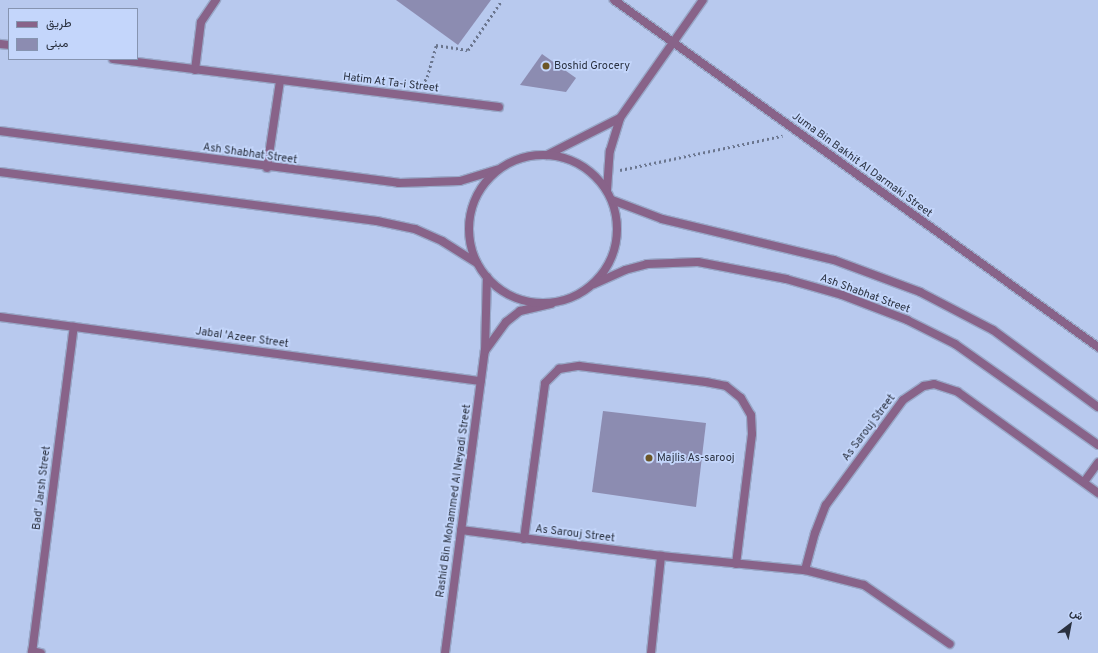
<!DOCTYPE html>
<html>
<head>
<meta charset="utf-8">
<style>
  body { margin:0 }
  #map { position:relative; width:1098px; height:653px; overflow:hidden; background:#b8c9ee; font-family:Overpass,Vazirmatn,sans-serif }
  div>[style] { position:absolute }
  .building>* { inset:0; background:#8c8cb1 }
  .path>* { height:2.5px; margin-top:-1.25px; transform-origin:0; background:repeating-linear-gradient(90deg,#6b768f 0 2px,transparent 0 5px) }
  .roads { filter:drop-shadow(1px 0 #99a8c8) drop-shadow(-1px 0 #99a8c8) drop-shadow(0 1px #99a8c8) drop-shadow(0 -1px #99a8c8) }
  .service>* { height:8px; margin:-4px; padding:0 4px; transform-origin:4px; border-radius:4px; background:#886389 }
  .minor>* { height:8px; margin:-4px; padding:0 4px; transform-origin:4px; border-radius:4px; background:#886389 }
  .tertiary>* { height:8px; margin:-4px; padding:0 4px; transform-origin:4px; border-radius:4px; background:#886389 }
  .tertiary>.ring { margin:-4px; padding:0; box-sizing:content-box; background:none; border:8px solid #886389; border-radius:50% }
  .dots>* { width:11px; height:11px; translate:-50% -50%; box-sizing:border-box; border:2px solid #c4d6fb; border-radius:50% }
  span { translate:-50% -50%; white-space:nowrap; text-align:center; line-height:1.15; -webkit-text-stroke:3.5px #c4d6fb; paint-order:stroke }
  .poi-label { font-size:11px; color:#2a3140 }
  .left { translate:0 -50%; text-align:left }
  .street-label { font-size:11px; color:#2a3140 }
  .legend { position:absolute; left:8px; top:8px; width:130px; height:52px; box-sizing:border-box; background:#c4d6fb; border:1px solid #8694b0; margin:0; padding:5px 7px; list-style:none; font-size:12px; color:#2a3140 }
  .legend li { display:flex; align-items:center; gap:8px; height:20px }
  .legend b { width:20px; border:1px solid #8694b0 }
  .north { position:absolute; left:1050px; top:605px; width:40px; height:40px; -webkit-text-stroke:3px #c4d6fb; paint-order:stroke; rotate:32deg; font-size:11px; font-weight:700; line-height:16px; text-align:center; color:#2a3140 }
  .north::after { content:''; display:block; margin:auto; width:14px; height:18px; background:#2a3140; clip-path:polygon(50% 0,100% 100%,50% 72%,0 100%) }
</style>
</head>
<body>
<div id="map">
  <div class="building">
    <i style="clip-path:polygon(396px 0,491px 0,458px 45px)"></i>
    <i style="clip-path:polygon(542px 54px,576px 78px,566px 92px,520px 85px)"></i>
    <i style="clip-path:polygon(603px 411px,706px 423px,696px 507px,592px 492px)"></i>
  </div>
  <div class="path">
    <i style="left:422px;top:85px;width:9px;rotate:-58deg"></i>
    <i style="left:427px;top:77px;width:33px;rotate:-74deg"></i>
    <i style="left:436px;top:45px;width:32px;rotate:9deg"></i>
    <i style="left:468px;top:50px;width:60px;rotate:-55.8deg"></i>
    <i style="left:620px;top:170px;width:166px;rotate:-11.9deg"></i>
  </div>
  <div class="roads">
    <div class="service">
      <i style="left:195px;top:70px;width:48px;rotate:-82.9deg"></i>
      <i style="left:201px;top:22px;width:27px;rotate:-56deg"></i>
      <i style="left:461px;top:530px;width:202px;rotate:7.4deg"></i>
      <i style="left:661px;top:556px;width:145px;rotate:5.6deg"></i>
      <i style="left:805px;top:570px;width:61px;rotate:14.3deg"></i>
      <i style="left:864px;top:585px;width:104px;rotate:34.5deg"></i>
      <i style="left:524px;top:539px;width:157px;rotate:-82.3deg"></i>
      <i style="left:545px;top:383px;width:20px;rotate:-45deg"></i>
      <i style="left:559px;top:369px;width:20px;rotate:-9deg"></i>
      <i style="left:579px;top:366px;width:128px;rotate:7.2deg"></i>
      <i style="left:706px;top:382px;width:20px;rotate:11deg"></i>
      <i style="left:726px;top:386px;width:19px;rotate:39deg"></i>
      <i style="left:741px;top:398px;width:20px;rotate:60deg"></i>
      <i style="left:751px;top:415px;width:19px;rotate:87deg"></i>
      <i style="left:752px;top:434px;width:131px;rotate:97deg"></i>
      <i style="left:32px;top:651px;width:9px;rotate:13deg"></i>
    </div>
    <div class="minor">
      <i style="left:614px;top:0;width:596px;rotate:35.64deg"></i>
      <i style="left:0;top:44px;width:9px;rotate:6deg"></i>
      <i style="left:113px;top:59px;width:389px;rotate:7.1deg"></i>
      <i style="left:547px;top:155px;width:82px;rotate:-26.9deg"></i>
      <i style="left:267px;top:168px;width:88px;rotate:-81.5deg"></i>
      <i style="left:607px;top:190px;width:39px;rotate:-86deg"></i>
      <i style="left:610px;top:151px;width:34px;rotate:-73deg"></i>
      <i style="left:620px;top:118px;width:144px;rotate:-54.9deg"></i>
      <i style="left:0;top:317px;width:485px;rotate:7.6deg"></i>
      <i style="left:485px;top:351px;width:36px;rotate:-54deg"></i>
      <i style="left:506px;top:322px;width:18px;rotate:-38deg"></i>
      <i style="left:520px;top:311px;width:32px;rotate:-13deg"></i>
      <i style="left:805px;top:570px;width:38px;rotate:-75deg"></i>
      <i style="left:815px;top:533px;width:30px;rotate:-69deg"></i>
      <i style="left:826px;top:505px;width:130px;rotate:-53.7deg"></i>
      <i style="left:903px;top:400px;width:25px;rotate:-34deg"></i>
      <i style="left:924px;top:386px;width:10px;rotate:-11deg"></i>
      <i style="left:934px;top:384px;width:25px;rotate:18deg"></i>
      <i style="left:958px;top:392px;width:173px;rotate:35.8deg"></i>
      <i style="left:32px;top:653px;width:329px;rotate:-82.7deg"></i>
      <i style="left:445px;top:653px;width:305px;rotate:-82.5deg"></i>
      <i style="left:485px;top:351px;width:74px;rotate:-88.5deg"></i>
      <i style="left:651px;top:653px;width:98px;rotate:-84.1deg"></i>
    </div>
    <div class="tertiary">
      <i style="left:0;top:131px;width:402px;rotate:7.4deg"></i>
      <i style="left:399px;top:183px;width:61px;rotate:-1.9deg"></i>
      <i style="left:460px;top:181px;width:39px;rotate:-17deg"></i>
      <i class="ring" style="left:469px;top:155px;width:140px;height:140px"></i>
      <i style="left:0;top:172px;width:380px;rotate:7.4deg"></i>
      <i style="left:377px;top:221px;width:39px;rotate:12deg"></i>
      <i style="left:415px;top:229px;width:30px;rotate:24deg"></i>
      <i style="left:442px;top:241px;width:41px;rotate:32.2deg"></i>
      <i style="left:612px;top:200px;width:53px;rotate:20.8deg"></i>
      <i style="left:662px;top:219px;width:177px;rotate:13.4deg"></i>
      <i style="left:834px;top:260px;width:92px;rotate:20.4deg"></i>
      <i style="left:920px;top:292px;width:82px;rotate:27.5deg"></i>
      <i style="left:993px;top:330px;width:130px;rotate:36.3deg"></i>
      <i style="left:594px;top:284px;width:34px;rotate:-24deg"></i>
      <i style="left:625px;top:270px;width:23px;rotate:-15deg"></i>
      <i style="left:647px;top:264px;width:51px;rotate:-2.2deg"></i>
      <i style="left:698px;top:262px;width:90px;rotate:10.9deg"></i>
      <i style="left:786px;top:279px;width:58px;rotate:15.9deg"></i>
      <i style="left:842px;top:295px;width:70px;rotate:21deg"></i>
      <i style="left:907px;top:320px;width:54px;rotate:26.6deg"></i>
      <i style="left:955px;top:344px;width:175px;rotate:35.2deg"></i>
      <i style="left:1084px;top:482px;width:24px;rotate:-54deg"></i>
    </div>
  </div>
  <div class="dots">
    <i style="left:546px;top:66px;background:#6c5626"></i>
    <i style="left:649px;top:458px;background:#6c5626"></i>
  </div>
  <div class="poi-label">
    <span class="left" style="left:554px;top:66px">Boshid Grocery</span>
    <span class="left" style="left:657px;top:458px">Majlis As-sarooj</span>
  </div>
  <div class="street-label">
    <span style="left:391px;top:83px;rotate:7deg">Hatim At Ta-i Street</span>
    <span style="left:250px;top:154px;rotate:8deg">Ash Shabhat Street</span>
    <span style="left:862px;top:165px;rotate:36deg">Juma Bin Bakhit Al Darmaki Street</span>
    <span style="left:865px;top:294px;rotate:20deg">Ash Shabhat Street</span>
    <span style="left:242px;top:338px;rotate:8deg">Jabal 'Azeer Street</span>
    <span style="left:869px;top:428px;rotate:-53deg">As Sarouj Street</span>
    <span style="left:42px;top:488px;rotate:-83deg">Bad' Jarsh Street</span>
    <span style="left:454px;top:501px;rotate:-82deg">Rashid Bin Mohammed Al Neyadi Street</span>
    <span style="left:575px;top:534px;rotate:7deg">As Sarouj Street</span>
  </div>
  <ul class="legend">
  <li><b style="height:5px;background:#886389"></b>طريق</li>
  <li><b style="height:11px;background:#8c8cb1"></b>مبنى</li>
  </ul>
  <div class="north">ش</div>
</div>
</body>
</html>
